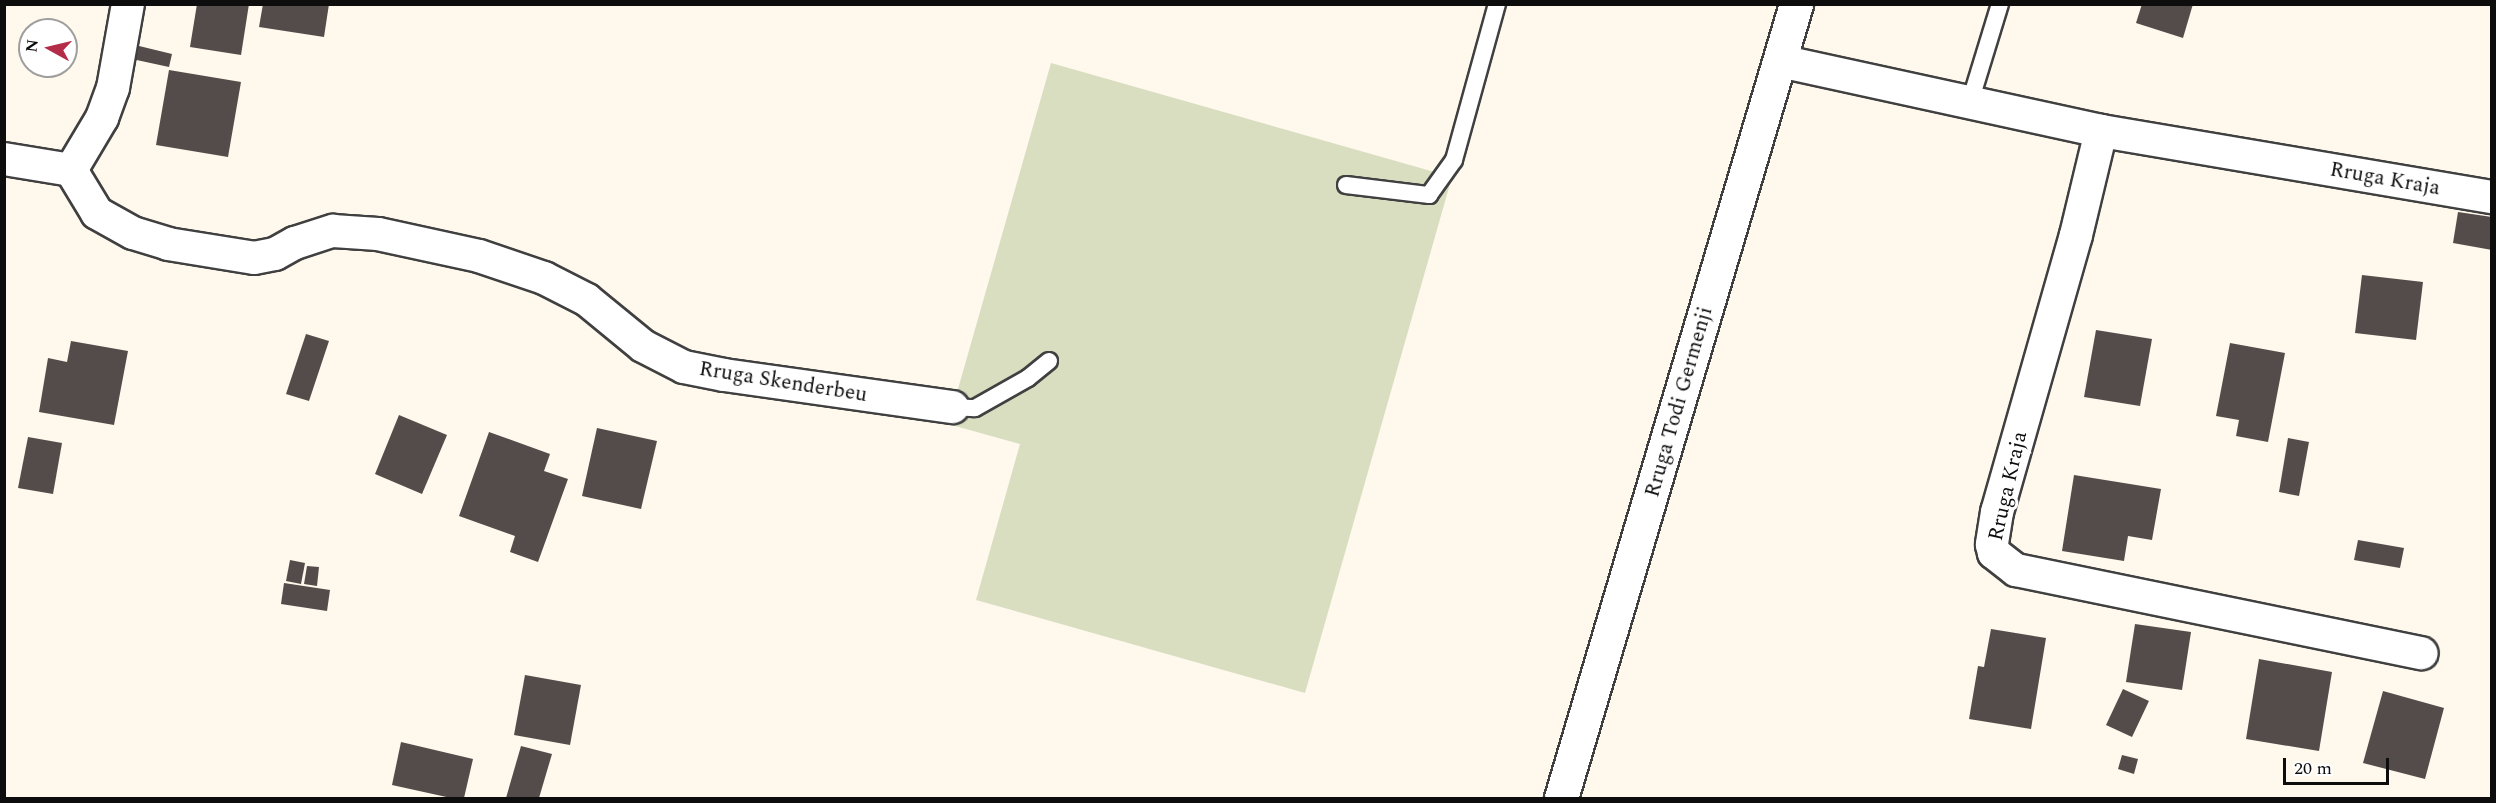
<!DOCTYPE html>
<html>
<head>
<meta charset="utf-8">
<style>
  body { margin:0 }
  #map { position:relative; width:2496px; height:803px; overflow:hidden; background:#fef8ed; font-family:Spectral,serif }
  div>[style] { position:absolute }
  .cemetery>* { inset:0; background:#d9dec0 }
  .building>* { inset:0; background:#544c4a }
  .roads { filter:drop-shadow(2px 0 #404040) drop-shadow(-2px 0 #404040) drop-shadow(0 2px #404040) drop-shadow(0 -2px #404040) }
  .service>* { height:16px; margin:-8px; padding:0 8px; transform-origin:8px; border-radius:8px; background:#fff }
  .minor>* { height:32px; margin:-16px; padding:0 16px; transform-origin:16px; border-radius:16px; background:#fff }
  .tertiary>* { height:33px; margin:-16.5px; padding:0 16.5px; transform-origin:16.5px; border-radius:16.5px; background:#fff }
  span { translate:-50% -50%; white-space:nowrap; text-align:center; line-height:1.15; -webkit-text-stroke:6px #fff; paint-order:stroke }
  .street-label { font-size:21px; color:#0d0d0d }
  .frame { position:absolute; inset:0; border:6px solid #0d0d0d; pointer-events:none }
  .north { position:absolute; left:18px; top:18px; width:60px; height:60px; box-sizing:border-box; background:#fff; border:2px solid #9e9e9e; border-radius:50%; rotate:278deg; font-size:16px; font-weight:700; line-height:24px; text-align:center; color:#0d0d0d }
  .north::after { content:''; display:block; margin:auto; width:21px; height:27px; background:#b42d48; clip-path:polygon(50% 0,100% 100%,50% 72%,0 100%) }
  .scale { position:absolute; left:2283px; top:758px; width:106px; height:27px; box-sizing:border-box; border:3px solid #0d0d0d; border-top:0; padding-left:8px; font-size:18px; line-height:21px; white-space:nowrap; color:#0d0d0d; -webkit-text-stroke:4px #fff; paint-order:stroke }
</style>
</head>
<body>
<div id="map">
  <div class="cemetery">
    <i style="clip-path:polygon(1051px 63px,1452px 177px,1305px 693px,976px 600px,1020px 444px,948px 424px)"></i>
  </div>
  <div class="building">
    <i style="clip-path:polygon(197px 4px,249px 4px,241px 55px,190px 47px)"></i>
    <i style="clip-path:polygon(263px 4px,329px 4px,324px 37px,259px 27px)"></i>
    <i style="clip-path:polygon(2142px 4px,2193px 4px,2183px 38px,2136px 23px)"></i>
    <i style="clip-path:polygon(135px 45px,172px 54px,169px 67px,132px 59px)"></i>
    <i style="clip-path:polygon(169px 70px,241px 82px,228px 157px,156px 145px)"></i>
    <i style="clip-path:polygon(2458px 212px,2492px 217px,2492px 250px,2453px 243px)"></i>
    <i style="clip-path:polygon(2362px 275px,2423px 282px,2416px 340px,2355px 333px)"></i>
    <i style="clip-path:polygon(2096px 330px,2152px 339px,2140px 406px,2084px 397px)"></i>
    <i style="clip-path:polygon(306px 334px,329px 341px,309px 401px,286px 394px)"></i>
    <i style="clip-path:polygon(71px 341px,128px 351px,114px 425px,39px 412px,48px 358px,67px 362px)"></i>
    <i style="clip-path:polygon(2230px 343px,2285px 353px,2268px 442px,2236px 436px,2239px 420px,2216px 416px)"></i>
    <i style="clip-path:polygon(399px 415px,447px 435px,422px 494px,375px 474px)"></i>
    <i style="clip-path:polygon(597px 428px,657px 441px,641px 509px,582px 496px)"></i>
    <i style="clip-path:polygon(489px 432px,550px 454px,544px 471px,568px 479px,538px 562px,510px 552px,515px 536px,459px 516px)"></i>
    <i style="clip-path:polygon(28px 437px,62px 443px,53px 494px,18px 488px)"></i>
    <i style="clip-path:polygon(2288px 438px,2309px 442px,2299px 496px,2279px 492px)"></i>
    <i style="clip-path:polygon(2074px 475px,2161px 489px,2152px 540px,2128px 536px,2124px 561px,2062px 551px)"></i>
    <i style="clip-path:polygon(2358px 540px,2404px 548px,2400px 568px,2354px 560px)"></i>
    <i style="clip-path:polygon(290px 560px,305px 563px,301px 584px,286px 581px)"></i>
    <i style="clip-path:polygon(307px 566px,319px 567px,317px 586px,304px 584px)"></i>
    <i style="clip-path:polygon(284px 583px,330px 590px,327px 611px,281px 604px)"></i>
    <i style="clip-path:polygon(2135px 624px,2191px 632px,2182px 690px,2126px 682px)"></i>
    <i style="clip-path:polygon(1991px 629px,2046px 638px,2031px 729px,1969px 719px,1978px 666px,1984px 667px)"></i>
    <i style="clip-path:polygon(2259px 659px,2332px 672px,2319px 751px,2246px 739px)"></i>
    <i style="clip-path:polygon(525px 675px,581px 685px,570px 745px,514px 735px)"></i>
    <i style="clip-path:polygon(2123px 689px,2149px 701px,2132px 737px,2106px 725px)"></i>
    <i style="clip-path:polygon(2383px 691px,2444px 708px,2425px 779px,2363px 763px)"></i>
    <i style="clip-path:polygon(401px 742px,473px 759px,464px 798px,451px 798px,392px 785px)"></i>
    <i style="clip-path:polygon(521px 746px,552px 754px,539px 798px,506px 798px)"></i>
    <i style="clip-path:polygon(2122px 755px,2138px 759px,2134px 774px,2118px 769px)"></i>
  </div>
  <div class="roads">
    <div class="service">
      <i style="left:1970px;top:102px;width:102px;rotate:-73deg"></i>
      <i style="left:1346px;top:185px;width:84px;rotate:6.9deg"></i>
      <i style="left:1429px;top:195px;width:43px;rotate:-54.5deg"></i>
      <i style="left:1454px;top:160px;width:162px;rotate:-74.6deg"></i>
      <i style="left:953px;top:407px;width:22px;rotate:3deg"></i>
      <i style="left:975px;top:408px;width:61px;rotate:-29.5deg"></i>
      <i style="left:1028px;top:378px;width:27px;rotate:-39deg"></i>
    </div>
    <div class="minor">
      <i style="left:1780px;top:61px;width:329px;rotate:12.3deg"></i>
      <i style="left:2101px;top:131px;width:397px;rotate:9.6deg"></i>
      <i style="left:2101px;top:131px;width:107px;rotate:103.5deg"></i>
      <i style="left:2076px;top:235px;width:288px;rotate:105.9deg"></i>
      <i style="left:1997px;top:512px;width:33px;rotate:99deg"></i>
      <i style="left:1992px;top:545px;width:8px;rotate:76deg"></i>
      <i style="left:1994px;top:553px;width:28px;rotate:38deg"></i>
      <i style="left:2016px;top:570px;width:414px;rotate:11.6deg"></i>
      <i style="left:4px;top:159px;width:68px;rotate:9.3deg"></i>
      <i style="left:71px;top:170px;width:50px;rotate:58.8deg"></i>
      <i style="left:97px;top:213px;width:41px;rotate:29.1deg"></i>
      <i style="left:133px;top:233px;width:37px;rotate:17deg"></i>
      <i style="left:168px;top:244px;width:87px;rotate:9.2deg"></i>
      <i style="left:254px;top:258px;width:21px;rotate:-11deg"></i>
      <i style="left:275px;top:254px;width:23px;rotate:-29deg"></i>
      <i style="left:295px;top:243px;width:40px;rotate:-18deg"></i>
      <i style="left:333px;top:231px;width:45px;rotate:3.8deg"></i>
      <i style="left:378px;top:234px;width:103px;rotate:12.3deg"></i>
      <i style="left:479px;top:256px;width:69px;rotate:18.7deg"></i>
      <i style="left:544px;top:278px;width:48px;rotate:27.1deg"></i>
      <i style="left:587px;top:300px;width:72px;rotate:39.4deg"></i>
      <i style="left:643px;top:346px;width:46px;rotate:27.1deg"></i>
      <i style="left:684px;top:367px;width:41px;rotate:11.3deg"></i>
      <i style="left:724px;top:375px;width:231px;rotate:8deg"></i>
      <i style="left:71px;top:170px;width:61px;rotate:-59.2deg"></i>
      <i style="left:102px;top:118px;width:32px;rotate:-70deg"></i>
      <i style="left:113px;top:88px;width:85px;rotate:-79.9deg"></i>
    </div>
    <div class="tertiary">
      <i style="left:1561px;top:798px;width:828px;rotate:-73.51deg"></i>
    </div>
  </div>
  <div class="street-label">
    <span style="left:2385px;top:179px;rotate:10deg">Rruga Kraja</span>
    <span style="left:783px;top:382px;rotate:9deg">Rruga Skenderbeu</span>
    <span style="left:1679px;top:402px;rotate:-74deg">Rruga Todi Germenji</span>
    <span style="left:2008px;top:486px;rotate:-77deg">Rruga Kraja</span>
  </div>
  <div class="frame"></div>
  <div class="north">N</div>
  <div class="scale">20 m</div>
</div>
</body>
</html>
